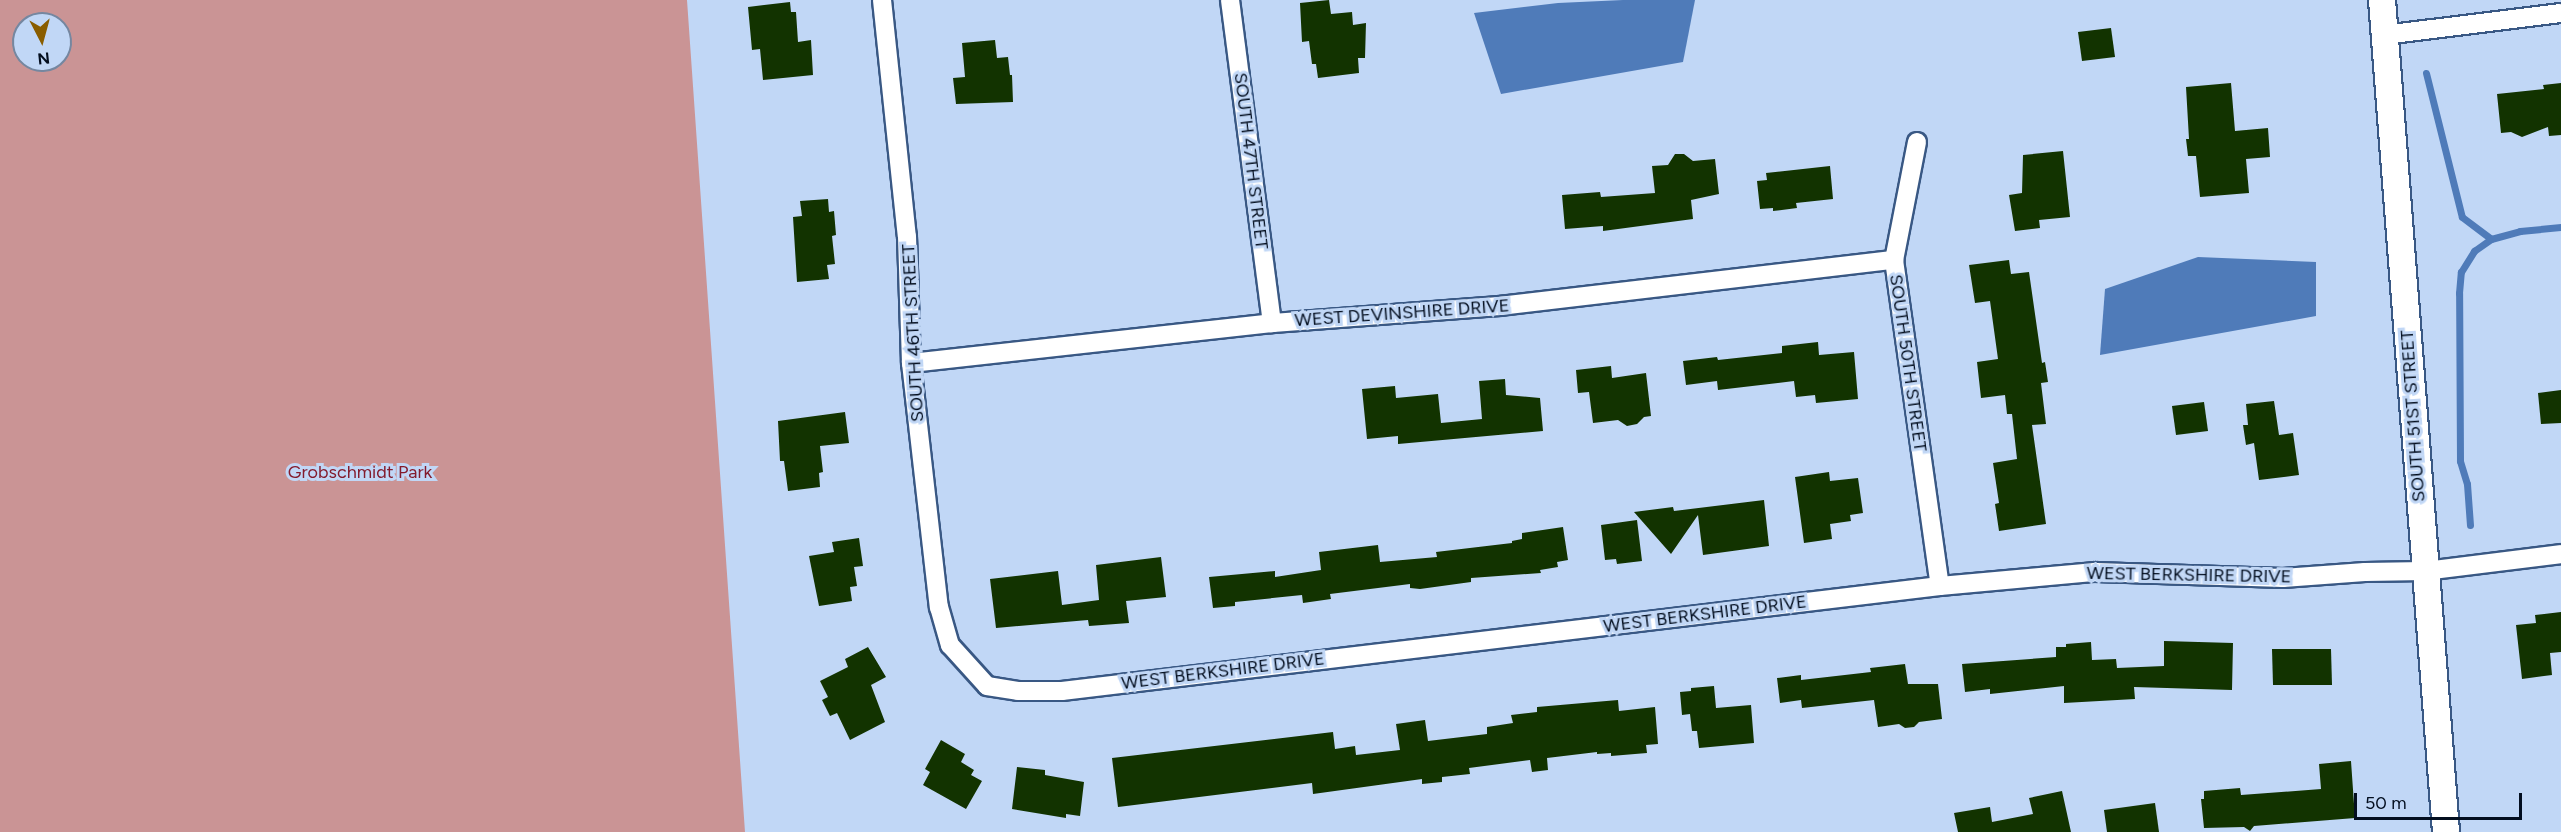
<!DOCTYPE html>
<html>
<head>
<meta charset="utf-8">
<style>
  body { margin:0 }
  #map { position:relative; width:2561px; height:832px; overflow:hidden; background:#c1d7f6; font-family:Figtree,sans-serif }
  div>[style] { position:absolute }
  .green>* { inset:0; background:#ca9495 }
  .water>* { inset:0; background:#4f7bb9 }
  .stream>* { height:7px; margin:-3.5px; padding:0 3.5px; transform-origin:3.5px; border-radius:3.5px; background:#4f7bb9 }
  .building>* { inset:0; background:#123300 }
  .roads { filter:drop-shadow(2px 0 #395884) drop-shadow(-2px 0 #395884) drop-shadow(0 2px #395884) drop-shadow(0 -2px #395884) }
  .street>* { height:18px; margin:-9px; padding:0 9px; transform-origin:9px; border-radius:9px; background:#fff }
  .secondary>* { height:26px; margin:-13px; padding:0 13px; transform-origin:13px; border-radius:13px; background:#fff }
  span { translate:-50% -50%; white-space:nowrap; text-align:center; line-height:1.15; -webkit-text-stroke:6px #c1d7f6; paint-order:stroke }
  .street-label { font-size:18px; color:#030e1f }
  .park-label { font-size:18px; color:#831b2d }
  .north { position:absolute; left:12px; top:12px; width:60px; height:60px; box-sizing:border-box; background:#c1d7f6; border:2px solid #7587a0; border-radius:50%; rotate:174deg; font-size:16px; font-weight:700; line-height:24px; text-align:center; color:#030e1f }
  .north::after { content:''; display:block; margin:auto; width:21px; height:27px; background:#895d00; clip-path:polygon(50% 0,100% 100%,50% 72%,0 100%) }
  .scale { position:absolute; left:2354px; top:793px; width:168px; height:27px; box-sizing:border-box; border:3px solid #030e1f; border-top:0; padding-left:8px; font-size:18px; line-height:21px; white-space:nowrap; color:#030e1f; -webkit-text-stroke:4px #c1d7f6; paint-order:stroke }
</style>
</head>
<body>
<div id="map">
  <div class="green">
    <i style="clip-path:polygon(evenodd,0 0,687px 0,745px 832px,0 832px,0 0,24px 24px,60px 24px,60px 60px,24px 60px,24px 24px)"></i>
  </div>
  <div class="water">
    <i style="clip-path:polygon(1623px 0,1695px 0,1683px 62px,1501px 94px,1474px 13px,1558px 3px)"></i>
    <i style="clip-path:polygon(2198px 257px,2316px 262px,2316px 316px,2100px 355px,2105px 289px)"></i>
  </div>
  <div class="stream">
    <i style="left:2426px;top:73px;width:148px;rotate:76deg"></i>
    <i style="left:2462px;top:217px;width:36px;rotate:37deg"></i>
    <i style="left:2470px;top:525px;width:41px;rotate:-94.2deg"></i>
    <i style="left:2467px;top:484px;width:24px;rotate:-107deg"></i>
    <i style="left:2460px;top:461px;width:168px;rotate:-90.3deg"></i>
    <i style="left:2459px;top:293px;width:21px;rotate:-85deg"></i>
    <i style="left:2461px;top:272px;width:25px;rotate:-58deg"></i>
    <i style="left:2474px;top:251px;width:21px;rotate:-35deg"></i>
    <i style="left:2491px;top:239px;width:30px;rotate:-15deg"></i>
    <i style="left:2520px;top:231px;width:41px;rotate:-5.6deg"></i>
  </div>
  <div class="building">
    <i style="clip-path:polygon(1329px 0,1331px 14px,1352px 12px,1353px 25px,1366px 23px,1365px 58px,1358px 58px,1359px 73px,1318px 78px,1316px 64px,1312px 64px,1309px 41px,1302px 42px,1300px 3px)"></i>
    <i style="clip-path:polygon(790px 2px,791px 12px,796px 12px,798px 42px,811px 40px,813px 75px,763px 80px,760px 49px,752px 50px,748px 7px)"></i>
    <i style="clip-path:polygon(2111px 28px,2115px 57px,2082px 61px,2078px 32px)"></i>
    <i style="clip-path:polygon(995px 40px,997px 58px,1008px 57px,1010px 75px,1012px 75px,1013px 102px,956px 104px,953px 78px,965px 77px,962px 43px)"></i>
    <i style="clip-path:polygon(2231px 83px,2235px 131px,2268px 128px,2270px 157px,2246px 159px,2249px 193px,2200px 197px,2196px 156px,2188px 156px,2186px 139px,2189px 139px,2186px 87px)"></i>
    <i style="clip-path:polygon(2561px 83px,2561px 135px,2549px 136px,2548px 127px,2522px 137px,2511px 132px,2501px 133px,2497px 94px,2544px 89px,2543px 85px)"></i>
    <i style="clip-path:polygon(2063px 151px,2070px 217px,2039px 220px,2040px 228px,2015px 231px,2009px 195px,2022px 193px,2023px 155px)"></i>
    <i style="clip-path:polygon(1675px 154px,1684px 154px,1693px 161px,1715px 159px,1719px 194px,1691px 200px,1693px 219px,1603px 231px,1603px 226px,1565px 229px,1562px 195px,1600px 192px,1601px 197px,1655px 193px,1652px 166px,1668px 165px)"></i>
    <i style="clip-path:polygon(1830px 166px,1833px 199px,1796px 203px,1797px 208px,1773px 211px,1773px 208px,1760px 209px,1757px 181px,1767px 180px,1766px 173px)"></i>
    <i style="clip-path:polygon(828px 199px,829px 212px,834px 211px,836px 235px,832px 236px,835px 264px,827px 265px,829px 279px,797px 282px,793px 217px,802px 216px,800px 201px)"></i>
    <i style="clip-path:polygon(2009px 260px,2011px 274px,2029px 272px,2042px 363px,2045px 362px,2048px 382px,2041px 383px,2046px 424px,2032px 425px,2046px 524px,1999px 531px,1995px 504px,1999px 503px,1993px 463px,2017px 459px,2012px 414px,2007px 414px,2005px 395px,1981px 398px,1977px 362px,1998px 359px,1990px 301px,1975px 303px,1969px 265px)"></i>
    <i style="clip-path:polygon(1818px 342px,1819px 355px,1854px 352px,1858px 399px,1816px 403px,1815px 395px,1796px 397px,1794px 381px,1718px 390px,1717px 381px,1686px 385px,1683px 361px,1717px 357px,1718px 360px,1782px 353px,1782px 346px)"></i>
    <i style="clip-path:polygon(1611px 366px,1612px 378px,1646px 373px,1651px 416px,1644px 417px,1637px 424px,1627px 426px,1618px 420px,1593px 423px,1589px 392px,1578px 393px,1576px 370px)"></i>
    <i style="clip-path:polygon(1505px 379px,1506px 395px,1540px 398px,1543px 431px,1398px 444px,1398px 436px,1367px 439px,1362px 389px,1395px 386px,1396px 398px,1438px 394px,1441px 423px,1482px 419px,1479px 381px)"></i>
    <i style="clip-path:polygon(2561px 390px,2561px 423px,2541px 424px,2538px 393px)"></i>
    <i style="clip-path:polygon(2274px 401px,2279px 435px,2293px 433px,2299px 475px,2259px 480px,2254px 443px,2246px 445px,2243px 425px,2248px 425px,2246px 404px)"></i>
    <i style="clip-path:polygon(2204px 402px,2208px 431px,2176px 435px,2172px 406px)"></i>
    <i style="clip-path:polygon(845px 412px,849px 443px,820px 446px,823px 472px,819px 473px,820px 487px,788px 491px,784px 461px,780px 461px,778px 421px)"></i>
    <i style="clip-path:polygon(1829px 472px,1830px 481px,1858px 478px,1863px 513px,1850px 515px,1851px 521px,1830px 524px,1832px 539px,1804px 543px,1795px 477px)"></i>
    <i style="clip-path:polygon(1764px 500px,1769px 546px,1703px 555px,1698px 515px,1671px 554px,1634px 512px,1673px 507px,1674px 511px)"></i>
    <i style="clip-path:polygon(1637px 520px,1642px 561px,1617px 564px,1616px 559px,1605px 560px,1601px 525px)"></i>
    <i style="clip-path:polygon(1563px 527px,1568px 560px,1557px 562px,1558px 567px,1540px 570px,1541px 573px,1471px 578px,1471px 582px,1420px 589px,1410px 588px,1410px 584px,1330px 594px,1331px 599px,1303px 603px,1302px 595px,1235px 602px,1235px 606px,1213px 608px,1209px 577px,1275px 571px,1275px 577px,1321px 570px,1319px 552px,1378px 545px,1380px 562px,1437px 557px,1436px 552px,1512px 543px,1512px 541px,1522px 539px,1522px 533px)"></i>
    <i style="clip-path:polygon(859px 538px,863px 566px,854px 567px,857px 586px,850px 587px,852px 601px,819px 606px,809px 556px,834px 552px,832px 542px)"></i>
    <i style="clip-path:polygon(1161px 557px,1166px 597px,1126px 601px,1129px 623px,1089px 626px,1088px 620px,996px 628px,990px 579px,1058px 571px,1062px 605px,1099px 600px,1096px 565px)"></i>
    <i style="clip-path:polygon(2561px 612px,2561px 652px,2550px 653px,2552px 675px,2522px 679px,2516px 625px,2536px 623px,2535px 615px)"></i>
    <i style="clip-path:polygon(2164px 641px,2233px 643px,2232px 690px,2134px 687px,2135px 699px,2064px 703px,2064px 686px,1990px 694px,1990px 689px,1965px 692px,1962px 664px,2056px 657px,2056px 647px,2066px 647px,2066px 644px,2091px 642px,2092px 660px,2116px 659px,2117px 668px,2164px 666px)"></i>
    <i style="clip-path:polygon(868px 647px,886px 677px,871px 685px,885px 722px,850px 740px,837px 713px,830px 716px,822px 700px,828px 697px,820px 681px,848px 667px,845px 659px)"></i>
    <i style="clip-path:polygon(2272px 649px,2331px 649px,2332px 685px,2273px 685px)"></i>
    <i style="clip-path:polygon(1905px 664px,1908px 684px,1938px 684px,1942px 719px,1919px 722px,1914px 727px,1905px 728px,1899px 724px,1878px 727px,1874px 700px,1802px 708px,1801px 700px,1780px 703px,1777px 678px,1801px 675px,1801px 680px,1871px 672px,1870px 668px)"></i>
    <i style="clip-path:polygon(1714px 686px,1716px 708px,1751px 705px,1754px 743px,1699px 748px,1697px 731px,1692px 731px,1690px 714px,1682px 715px,1680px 692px,1691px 691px,1691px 688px)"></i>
    <i style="clip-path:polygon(1618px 700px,1619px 711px,1655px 707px,1658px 744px,1646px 745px,1647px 753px,1611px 756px,1611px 753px,1597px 754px,1597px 752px,1547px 758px,1548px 770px,1532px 772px,1530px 760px,1469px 768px,1470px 774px,1442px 777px,1442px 782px,1422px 784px,1422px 779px,1313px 794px,1312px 783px,1118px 807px,1112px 758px,1333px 732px,1335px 749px,1355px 746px,1356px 755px,1400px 750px,1396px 724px,1425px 720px,1428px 741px,1487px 734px,1487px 727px,1513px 723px,1511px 715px,1537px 712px,1537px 707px)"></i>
    <i style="clip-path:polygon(941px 740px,965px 754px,961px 762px,974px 770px,971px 775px,982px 781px,966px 809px,923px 785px,930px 772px,925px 769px)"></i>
    <i style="clip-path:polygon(2351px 761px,2355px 818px,2254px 826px,2250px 831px,2244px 827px,2204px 828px,2201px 799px,2204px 799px,2204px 791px,2240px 788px,2241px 795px,2321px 789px,2319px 764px)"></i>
    <i style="clip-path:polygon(1017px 767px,1045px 770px,1045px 775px,1084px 782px,1080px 816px,1066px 814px,1066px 818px,1012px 809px)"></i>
    <i style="clip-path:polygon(2062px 791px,2071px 832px,1958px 832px,1954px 813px,1990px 807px,1992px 822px,2033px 814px,2029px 798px)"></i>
    <i style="clip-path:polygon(2155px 803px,2159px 832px,2107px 832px,2104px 810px)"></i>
  </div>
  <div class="roads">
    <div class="street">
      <i style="left:882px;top:0;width:237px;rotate:84deg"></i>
      <i style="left:907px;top:236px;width:127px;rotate:88.2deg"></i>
      <i style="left:911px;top:363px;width:246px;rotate:83.5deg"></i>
      <i style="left:939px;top:607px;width:40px;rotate:74deg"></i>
      <i style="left:950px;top:645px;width:55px;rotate:47.9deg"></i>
      <i style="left:987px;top:686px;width:31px;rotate:9deg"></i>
      <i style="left:1018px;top:691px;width:44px"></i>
      <i style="left:1062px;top:691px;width:884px;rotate:-6.82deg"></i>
      <i style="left:1940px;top:586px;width:156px;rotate:-5.2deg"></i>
      <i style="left:2095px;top:572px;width:188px;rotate:1.8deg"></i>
      <i style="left:2283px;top:578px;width:82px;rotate:-4.2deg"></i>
      <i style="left:2365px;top:572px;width:60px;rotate:-1deg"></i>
      <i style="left:2425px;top:571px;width:137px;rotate:-7.1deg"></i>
      <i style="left:1230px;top:0;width:326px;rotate:82.6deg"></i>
      <i style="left:2384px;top:35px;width:178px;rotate:-7.1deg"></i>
      <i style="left:1917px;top:142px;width:120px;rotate:101deg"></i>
      <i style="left:1894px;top:260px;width:329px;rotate:82deg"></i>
      <i style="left:911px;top:363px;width:363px;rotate:-6.3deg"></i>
      <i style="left:1272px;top:323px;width:229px;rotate:-4.3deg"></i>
      <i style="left:1500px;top:306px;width:397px;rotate:-6.7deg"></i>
    </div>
    <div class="secondary">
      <i style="left:2382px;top:0;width:834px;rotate:85.6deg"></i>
    </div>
  </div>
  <div class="street-label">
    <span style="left:1251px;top:161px;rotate:83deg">SOUTH 47TH STREET</span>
    <span style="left:1402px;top:313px;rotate:-4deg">WEST DEVINSHIRE DRIVE</span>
    <span style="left:913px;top:333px;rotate:-93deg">SOUTH 46TH STREET</span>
    <span style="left:1908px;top:363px;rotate:82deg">SOUTH 50TH STREET</span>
    <span style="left:2413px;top:416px;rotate:-94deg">SOUTH 51ST STREET</span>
    <span style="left:2189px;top:575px;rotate:1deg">WEST BERKSHIRE DRIVE</span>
    <span style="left:1705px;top:614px;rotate:-7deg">WEST BERKSHIRE DRIVE</span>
    <span style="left:1223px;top:671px;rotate:-7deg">WEST BERKSHIRE DRIVE</span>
  </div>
  <div class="park-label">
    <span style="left:360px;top:472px">Grobschmidt Park</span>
  </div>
  <div class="north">N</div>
  <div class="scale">50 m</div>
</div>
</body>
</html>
